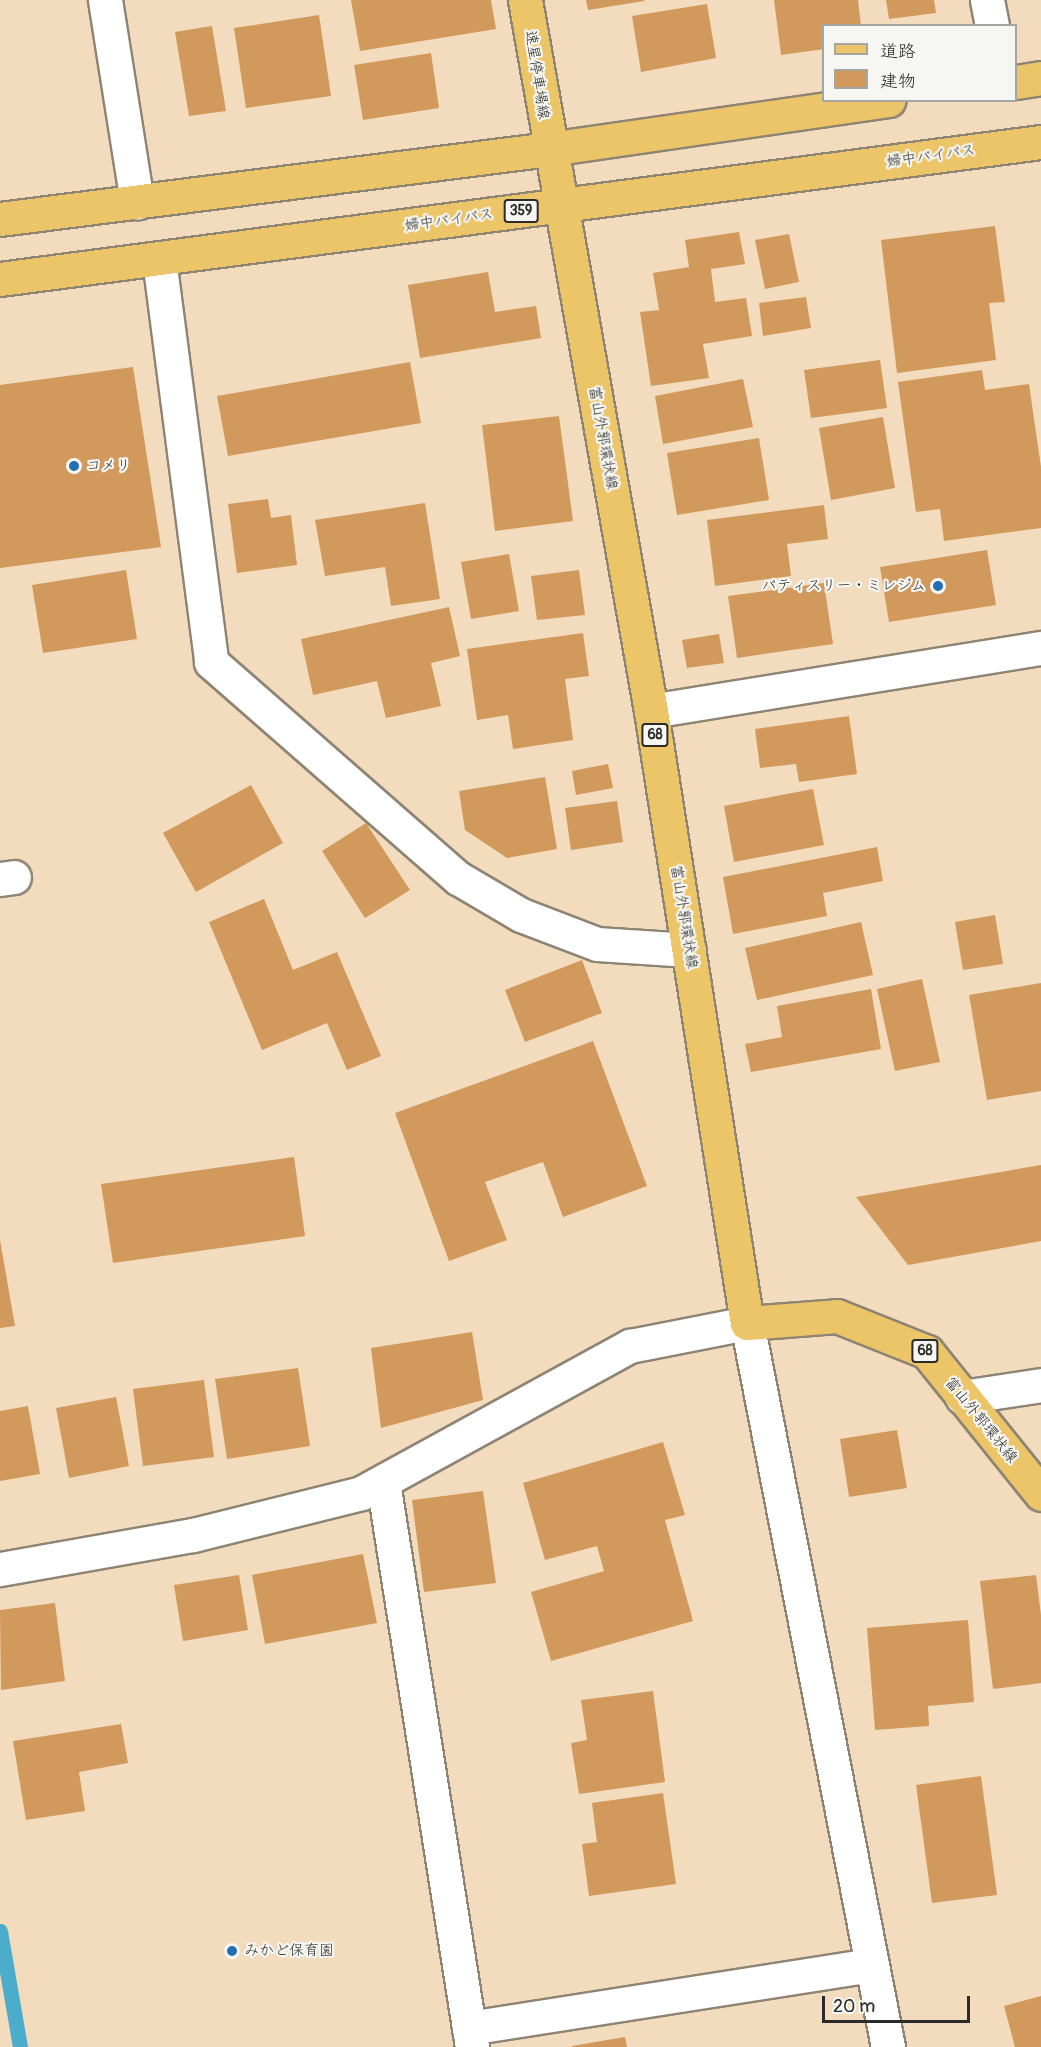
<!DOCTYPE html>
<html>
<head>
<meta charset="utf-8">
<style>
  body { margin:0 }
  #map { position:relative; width:1041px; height:2047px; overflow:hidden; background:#f2dcbd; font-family:Pangolin,"Klee One",sans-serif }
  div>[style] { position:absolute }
  .stream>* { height:15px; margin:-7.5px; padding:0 7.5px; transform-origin:7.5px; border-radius:7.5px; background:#4caccb }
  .building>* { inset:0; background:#d2995c }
  .roads { filter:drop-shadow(2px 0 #8e8474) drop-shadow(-2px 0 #8e8474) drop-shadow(0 2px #8e8474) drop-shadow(0 -2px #8e8474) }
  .minor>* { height:33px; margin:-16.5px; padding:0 16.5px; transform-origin:16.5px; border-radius:16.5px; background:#fff }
  .major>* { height:33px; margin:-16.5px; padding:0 16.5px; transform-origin:16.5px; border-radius:16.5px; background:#edc569 }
  .highway>* { height:33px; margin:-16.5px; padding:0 16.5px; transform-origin:16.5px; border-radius:16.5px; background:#edc569 }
  .dots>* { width:16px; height:16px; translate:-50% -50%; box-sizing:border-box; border:3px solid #f6f6f2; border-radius:50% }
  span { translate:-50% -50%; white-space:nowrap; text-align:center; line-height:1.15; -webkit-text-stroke:4.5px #f6f6f2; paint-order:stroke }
  .shield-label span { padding:2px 4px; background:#f6f6f2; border:2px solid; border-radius:4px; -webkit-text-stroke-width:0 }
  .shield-label { font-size:14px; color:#2b2b2b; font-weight:700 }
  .street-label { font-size:15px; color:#2b2b2b }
  .poi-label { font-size:15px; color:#2b2b2b }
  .left { translate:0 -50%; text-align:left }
  .right { translate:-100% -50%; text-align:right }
  .legend { position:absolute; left:822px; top:24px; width:195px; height:78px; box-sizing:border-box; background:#f6f6f2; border:2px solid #a5a5a2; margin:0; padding:8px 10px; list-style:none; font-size:18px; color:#2b2b2b }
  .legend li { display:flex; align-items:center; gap:12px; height:30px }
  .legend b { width:30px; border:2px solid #a5a5a2 }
  .scale { position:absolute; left:822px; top:1996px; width:148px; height:27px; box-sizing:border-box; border:3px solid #2b2b2b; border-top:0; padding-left:8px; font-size:18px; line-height:21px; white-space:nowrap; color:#2b2b2b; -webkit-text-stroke:4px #f6f6f2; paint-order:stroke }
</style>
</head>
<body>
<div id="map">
  <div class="stream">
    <i style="left:0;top:1931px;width:118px;rotate:80.2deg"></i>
  </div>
  <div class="building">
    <i style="clip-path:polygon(351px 0,491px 0,496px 29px,360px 51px)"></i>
    <i style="clip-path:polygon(586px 0,644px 0,644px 1px,588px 10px)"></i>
    <i style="clip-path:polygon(774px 0,858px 0,861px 26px,824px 26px,824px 49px,781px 55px)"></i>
    <i style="clip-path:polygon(886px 0,934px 0,936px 13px,889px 19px)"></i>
    <i style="clip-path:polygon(707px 4px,716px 58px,641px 72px,632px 16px)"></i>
    <i style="clip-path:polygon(319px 15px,331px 96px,246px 108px,234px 28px)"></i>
    <i style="clip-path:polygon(212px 26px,226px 111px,189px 116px,175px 32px)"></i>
    <i style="clip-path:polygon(431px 53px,439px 108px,363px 120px,354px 65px)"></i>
    <i style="clip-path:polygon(995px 226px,1005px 302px,989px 303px,996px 360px,897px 373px,881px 240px)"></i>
    <i style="clip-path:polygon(739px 232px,745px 264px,711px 269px,715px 302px,746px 298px,752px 336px,703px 344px,709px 378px,651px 386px,640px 312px,659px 310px,653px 273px,689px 267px,685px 240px)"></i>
    <i style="clip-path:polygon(789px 234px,799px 282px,765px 289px,755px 240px)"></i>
    <i style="clip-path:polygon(488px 272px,495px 312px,536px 306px,541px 338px,420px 358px,408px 285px)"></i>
    <i style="clip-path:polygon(806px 297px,811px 328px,763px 336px,759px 303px)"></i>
    <i style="clip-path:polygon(880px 360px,887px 408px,811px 418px,804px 370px)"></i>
    <i style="clip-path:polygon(410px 362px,421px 423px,228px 456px,217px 396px)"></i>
    <i style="clip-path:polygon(133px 367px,161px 547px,0 568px,0 385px)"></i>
    <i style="clip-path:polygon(982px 370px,985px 390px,1029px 384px,1041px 467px,1041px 528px,944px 541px,940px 509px,916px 512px,898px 382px)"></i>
    <i style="clip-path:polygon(743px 379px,753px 427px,663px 444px,655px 396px)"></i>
    <i style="clip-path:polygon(559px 416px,573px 521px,495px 531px,482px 425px)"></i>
    <i style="clip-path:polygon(883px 417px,895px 488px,831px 500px,819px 428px)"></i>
    <i style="clip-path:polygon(759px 438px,769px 500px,677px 515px,667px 453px)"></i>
    <i style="clip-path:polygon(268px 499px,271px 518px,291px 515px,297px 565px,237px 573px,228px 504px)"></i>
    <i style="clip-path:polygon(425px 503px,440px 599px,391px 606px,385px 567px,325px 576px,315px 520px)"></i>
    <i style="clip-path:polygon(824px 505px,828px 539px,787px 544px,791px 576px,715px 586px,707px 520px)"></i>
    <i style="clip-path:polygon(987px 550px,996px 605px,889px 622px,880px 567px)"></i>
    <i style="clip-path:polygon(509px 554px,519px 611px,471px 619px,461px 562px)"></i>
    <i style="clip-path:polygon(126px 570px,137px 639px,43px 653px,32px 585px)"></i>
    <i style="clip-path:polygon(579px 570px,585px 615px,537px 620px,531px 576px)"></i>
    <i style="clip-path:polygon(824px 583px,833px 644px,737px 658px,728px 596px)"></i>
    <i style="clip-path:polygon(449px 607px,460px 656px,431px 663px,441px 706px,386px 718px,377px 681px,313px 695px,301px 639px)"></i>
    <i style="clip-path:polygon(583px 633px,589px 676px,565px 679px,573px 740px,513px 749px,508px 715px,477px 720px,467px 649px)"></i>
    <i style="clip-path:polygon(719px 634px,724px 663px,687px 668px,682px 640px)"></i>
    <i style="clip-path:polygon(849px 716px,857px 774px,799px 782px,796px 764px,760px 768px,755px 729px)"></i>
    <i style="clip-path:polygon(608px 764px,613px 788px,576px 795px,572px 771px)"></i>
    <i style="clip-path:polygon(545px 777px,557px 849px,507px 858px,465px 830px,459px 791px)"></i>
    <i style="clip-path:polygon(251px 785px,283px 843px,196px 892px,163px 833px)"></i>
    <i style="clip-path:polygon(813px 789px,824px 845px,734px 862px,724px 806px)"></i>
    <i style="clip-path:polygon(617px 801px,623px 842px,571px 850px,565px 808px)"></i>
    <i style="clip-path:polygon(366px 823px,410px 890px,365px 918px,322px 851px)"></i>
    <i style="clip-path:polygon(877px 847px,883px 881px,823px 893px,827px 916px,733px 934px,723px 877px)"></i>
    <i style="clip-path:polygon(264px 899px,293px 970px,337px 952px,381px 1056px,347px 1070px,327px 1023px,262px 1050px,209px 922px)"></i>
    <i style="clip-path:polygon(995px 915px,1003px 964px,963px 970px,955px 922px)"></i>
    <i style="clip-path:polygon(861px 922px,873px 975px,757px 1000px,745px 948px)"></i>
    <i style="clip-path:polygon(582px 960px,602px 1013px,525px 1042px,505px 990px)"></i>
    <i style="clip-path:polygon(922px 979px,940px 1062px,895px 1071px,877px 989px)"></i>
    <i style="clip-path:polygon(1041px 983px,1041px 1091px,987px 1100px,969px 995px)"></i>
    <i style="clip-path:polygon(871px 989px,881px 1049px,751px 1072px,745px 1044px,782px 1037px,777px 1006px)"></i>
    <i style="clip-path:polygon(593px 1041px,647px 1186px,563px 1217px,543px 1162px,485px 1182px,507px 1240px,449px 1261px,395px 1113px)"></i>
    <i style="clip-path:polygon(294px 1157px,305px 1236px,113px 1263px,101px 1184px)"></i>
    <i style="clip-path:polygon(1041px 1165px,1041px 1241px,908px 1265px,856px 1197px)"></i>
    <i style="clip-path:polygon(0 1240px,15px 1326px,0 1328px)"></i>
    <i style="clip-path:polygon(472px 1332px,483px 1400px,381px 1428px,371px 1348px)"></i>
    <i style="clip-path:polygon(298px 1368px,310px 1446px,227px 1459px,215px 1379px)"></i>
    <i style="clip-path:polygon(204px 1380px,214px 1457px,143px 1466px,133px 1389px)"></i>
    <i style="clip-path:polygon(116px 1397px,129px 1466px,69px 1478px,56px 1408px)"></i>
    <i style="clip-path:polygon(28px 1406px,40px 1474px,0 1481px,0 1411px)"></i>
    <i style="clip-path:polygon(897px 1430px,907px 1488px,849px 1497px,840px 1439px)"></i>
    <i style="clip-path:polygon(663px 1442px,685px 1515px,665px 1520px,693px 1621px,551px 1661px,531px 1592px,604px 1571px,597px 1546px,545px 1560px,523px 1483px)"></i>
    <i style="clip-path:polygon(483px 1491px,496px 1583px,424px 1592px,412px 1500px)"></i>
    <i style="clip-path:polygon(363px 1554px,377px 1623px,265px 1644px,252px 1575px)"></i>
    <i style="clip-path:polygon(239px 1575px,248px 1630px,183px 1641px,174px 1585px)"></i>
    <i style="clip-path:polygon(1036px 1575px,1041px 1615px,1041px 1683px,993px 1689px,980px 1581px)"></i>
    <i style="clip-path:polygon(55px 1603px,65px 1681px,1px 1690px,0 1610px)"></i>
    <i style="clip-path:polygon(968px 1620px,974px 1702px,928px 1706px,929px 1726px,875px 1730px,867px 1628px)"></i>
    <i style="clip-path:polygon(653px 1691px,665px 1782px,579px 1794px,571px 1743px,587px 1740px,581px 1700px)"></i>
    <i style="clip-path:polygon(121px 1724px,128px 1763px,79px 1772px,85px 1811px,26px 1820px,13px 1741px)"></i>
    <i style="clip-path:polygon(981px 1776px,997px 1895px,932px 1903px,916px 1785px)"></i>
    <i style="clip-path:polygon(663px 1793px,676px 1884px,589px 1896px,582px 1844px,597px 1842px,592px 1803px)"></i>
    <i style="clip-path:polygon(1041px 1996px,1041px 2047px,1015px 2047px,1004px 2006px)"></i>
    <i style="clip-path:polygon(625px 2037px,627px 2047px,572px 2047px,572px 2046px)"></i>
  </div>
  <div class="roads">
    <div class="minor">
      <i style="left:105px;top:0;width:205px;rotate:81deg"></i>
      <i style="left:987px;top:0;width:26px;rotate:79deg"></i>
      <i style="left:159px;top:259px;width:406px;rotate:82.6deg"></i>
      <i style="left:211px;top:662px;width:328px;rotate:41.2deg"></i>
      <i style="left:458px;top:878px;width:73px;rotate:30.4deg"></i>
      <i style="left:521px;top:915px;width:81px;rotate:20.9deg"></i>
      <i style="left:597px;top:944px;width:92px;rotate:3.7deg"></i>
      <i style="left:651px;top:711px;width:395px;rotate:-9.2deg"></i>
      <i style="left:0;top:879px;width:14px;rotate:-8deg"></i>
      <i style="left:962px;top:1397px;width:80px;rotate:-8.6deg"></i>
      <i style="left:383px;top:1482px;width:572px;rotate:81.05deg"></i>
      <i style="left:0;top:1569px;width:196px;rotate:-10deg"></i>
      <i style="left:193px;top:1535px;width:173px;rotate:-14deg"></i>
      <i style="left:361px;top:1493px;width:307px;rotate:-28.7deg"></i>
      <i style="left:630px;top:1346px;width:119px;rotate:-11.1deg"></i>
      <i style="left:747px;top:1323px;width:738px;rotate:78.98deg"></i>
      <i style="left:469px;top:2028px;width:406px;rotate:-8.9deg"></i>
    </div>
    <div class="major">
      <i style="left:525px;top:0;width:722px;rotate:79.95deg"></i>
      <i style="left:651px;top:711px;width:619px;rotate:81.09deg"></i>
      <i style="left:747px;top:1323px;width:90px;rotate:-4.4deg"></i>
      <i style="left:837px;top:1316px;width:97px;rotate:21.8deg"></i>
      <i style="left:927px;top:1352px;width:182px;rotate:51.2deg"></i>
    </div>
    <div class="highway">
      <i style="left:1016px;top:82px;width:25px;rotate:-9deg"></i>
      <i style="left:0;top:219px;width:553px;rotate:-7.27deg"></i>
      <i style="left:549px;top:149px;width:343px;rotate:-8.2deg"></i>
      <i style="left:0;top:279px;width:1050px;rotate:-7.5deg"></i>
    </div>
  </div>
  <div class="dots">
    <i style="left:74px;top:466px;background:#1f6fb2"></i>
    <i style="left:938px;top:586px;background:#1f6fb2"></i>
    <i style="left:232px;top:1951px;background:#1f6fb2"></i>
  </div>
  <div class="shield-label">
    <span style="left:521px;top:211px">359</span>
    <span style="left:655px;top:735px">68</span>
    <span style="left:925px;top:1351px">68</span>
  </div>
  <div class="street-label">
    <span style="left:537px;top:75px;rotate:81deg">速星停車場線</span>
    <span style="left:931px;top:156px;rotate:-8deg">婦中バイパス</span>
    <span style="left:449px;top:220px;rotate:-8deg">婦中バイパス</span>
    <span style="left:603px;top:438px;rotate:80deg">富山外郭環状線</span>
    <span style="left:684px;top:917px;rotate:81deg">富山外郭環状線</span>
    <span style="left:981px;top:1420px;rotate:51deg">富山外郭環状線</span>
  </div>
  <div class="poi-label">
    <span class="left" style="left:86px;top:466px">コメリ</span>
    <span class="right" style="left:926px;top:586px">パティスリー・ミレジム</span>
    <span class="left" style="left:244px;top:1951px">みかど保育園</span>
  </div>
  <ul class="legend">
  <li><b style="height:8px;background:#edc569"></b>道路</li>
  <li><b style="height:16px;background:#d2995c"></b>建物</li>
  </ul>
  <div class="scale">20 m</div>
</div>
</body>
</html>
